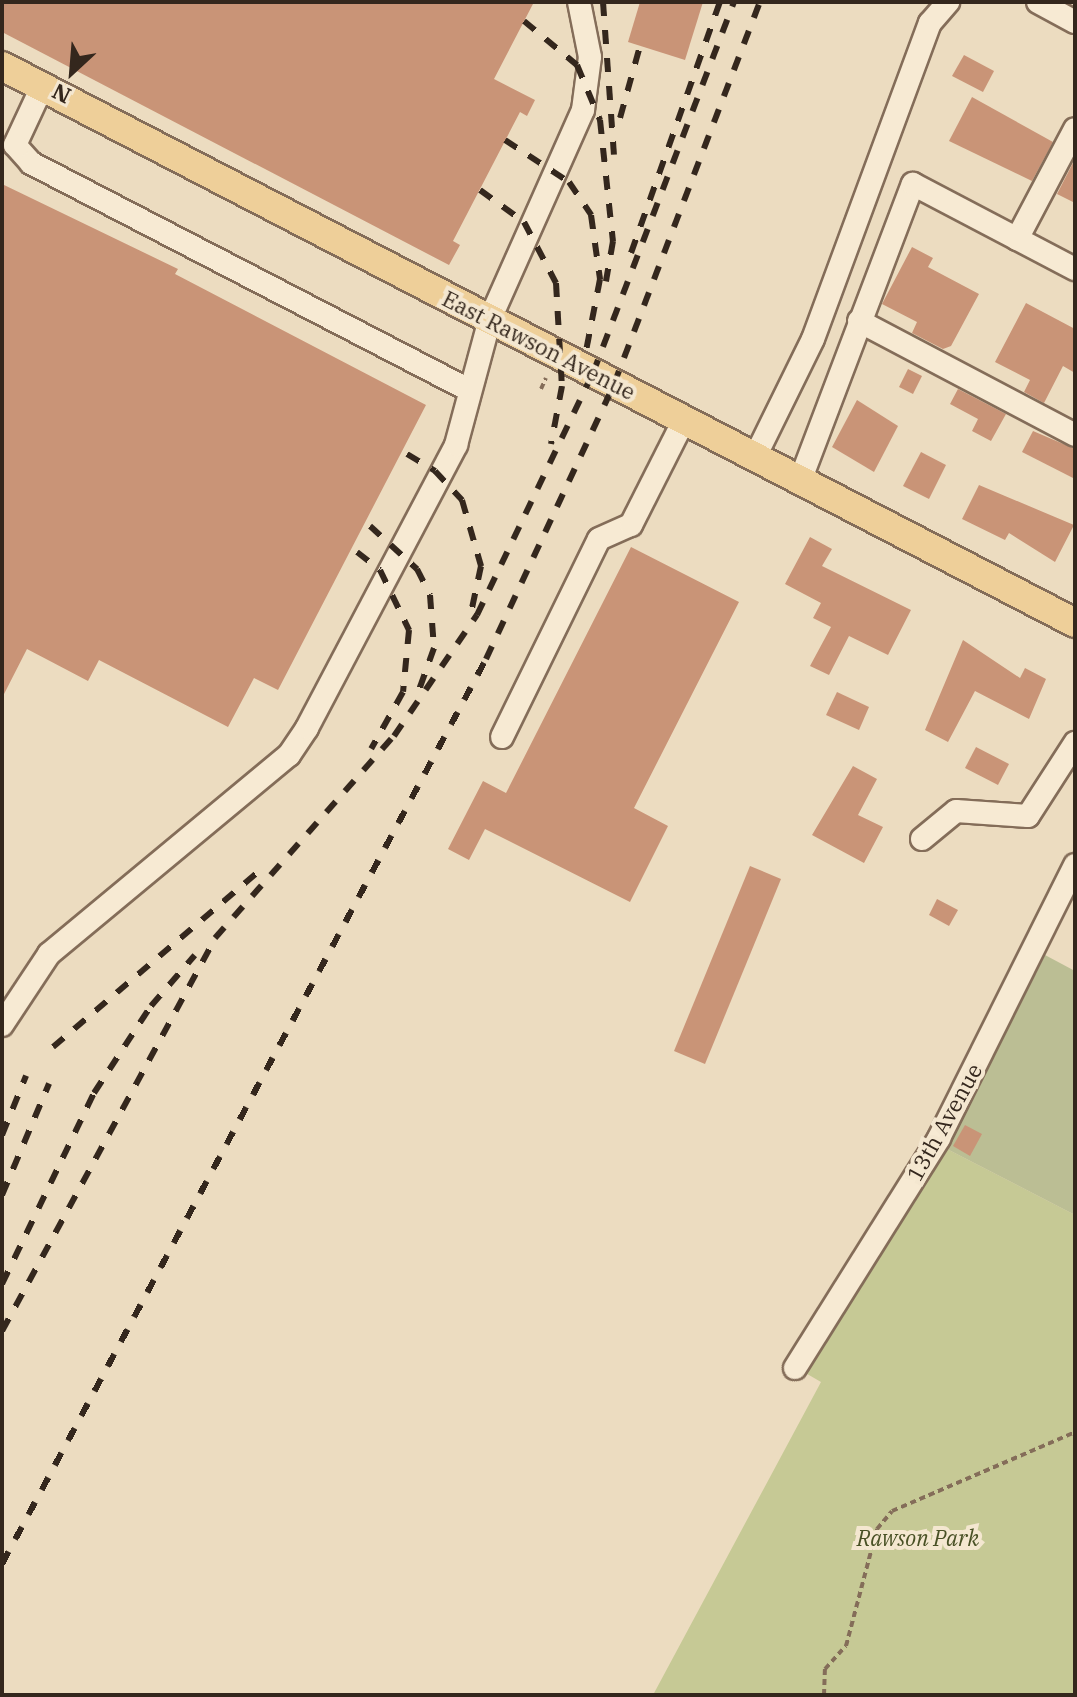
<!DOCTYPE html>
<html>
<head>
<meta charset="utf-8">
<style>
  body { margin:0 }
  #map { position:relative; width:1077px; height:1697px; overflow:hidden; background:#ecdcc0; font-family:"IBM Plex Serif",serif }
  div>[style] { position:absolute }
  .green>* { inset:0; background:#c6c995 }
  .cemetery>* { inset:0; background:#bbbe94 }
  .building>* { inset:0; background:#c99477 }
  .path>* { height:4px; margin-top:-2px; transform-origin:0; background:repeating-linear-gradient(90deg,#846d59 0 6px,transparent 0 10px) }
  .roads { filter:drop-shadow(2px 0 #846d59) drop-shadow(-2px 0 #846d59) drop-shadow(0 2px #846d59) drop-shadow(0 -2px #846d59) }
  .minor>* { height:22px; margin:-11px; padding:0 11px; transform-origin:11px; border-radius:11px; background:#f7ead3 }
  .major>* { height:28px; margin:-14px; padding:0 14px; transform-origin:14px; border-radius:14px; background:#eecf99 }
  .rail>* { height:6px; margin-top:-3px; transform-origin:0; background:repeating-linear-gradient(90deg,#34271d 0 14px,transparent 0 28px) }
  span { translate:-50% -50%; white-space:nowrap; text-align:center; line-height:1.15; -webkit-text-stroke:8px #f4e7d0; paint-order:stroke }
  .street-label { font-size:22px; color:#34271d }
  .park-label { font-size:22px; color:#485024; font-style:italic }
  .frame { position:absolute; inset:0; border:4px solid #34271d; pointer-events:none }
  .north { position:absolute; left:32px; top:32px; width:80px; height:80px; -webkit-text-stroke:6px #f4e7d0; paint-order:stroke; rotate:206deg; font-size:22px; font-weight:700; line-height:32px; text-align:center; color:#34271d }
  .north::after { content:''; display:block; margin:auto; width:28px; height:36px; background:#34271d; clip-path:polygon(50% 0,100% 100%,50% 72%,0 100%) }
</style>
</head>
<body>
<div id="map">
  <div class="green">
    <i style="clip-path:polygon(945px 1148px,1075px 1215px,1075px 1695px,653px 1695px,821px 1382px,802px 1371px)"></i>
  </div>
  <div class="cemetery">
    <i style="clip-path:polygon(1045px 955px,1075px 971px,1075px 1215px,945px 1148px)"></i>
  </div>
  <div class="building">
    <i style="clip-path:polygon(2px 2px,534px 2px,494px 79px,535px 100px,527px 116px,520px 112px,453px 241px,460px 245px,449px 265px,2px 32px)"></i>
    <i style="clip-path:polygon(640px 2px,703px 2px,685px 60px,628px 42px)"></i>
    <i style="clip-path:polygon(964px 55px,994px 71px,983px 92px,952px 76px)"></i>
    <i style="clip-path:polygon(972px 97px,1053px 142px,1032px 181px,949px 141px)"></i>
    <i style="clip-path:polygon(1075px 159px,1075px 203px,1057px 194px)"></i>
    <i style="clip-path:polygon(2px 184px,178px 269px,175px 274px,426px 405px,278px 690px,254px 678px,228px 727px,99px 660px,88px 681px,27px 649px,2px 698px)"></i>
    <i style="clip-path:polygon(912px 247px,933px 258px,928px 267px,979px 294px,951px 346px,943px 349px,912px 333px,917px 322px,882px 304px)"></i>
    <i style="clip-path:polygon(1026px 303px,1075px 329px,1075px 373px,1063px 366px,1044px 403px,1024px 392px,1030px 380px,995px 362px)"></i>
    <i style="clip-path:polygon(908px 369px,922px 376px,913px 394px,899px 387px)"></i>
    <i style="clip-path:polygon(958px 389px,1006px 414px,991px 441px,972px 431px,978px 419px,950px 404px)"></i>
    <i style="clip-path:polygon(857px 400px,898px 426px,874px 472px,832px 447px)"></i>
    <i style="clip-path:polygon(1033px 431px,1075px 449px,1075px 479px,1022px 452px)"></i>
    <i style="clip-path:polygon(921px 452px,946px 465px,929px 499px,903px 486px)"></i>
    <i style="clip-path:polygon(979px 485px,1074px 525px,1055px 562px,1009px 533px,1005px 540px,962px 519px)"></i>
    <i style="clip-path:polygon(810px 537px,832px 549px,822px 566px,911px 610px,888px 655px,849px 636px,829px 675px,810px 666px,831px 627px,813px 618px,821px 603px,785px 584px)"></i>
    <i style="clip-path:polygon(631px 547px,739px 602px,634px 808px,668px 826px,630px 902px,485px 829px,469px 860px,448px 849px,483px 781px,506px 793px)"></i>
    <i style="clip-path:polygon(963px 640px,1020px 678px,1025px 668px,1046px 679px,1029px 719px,975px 691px,948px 742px,925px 730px)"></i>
    <i style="clip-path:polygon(837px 692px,869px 707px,859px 730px,826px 715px)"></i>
    <i style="clip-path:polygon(976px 747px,1009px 764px,998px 785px,965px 768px)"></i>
    <i style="clip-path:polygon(853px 766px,877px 779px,858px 815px,883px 827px,864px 863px,812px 835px)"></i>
    <i style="clip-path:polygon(750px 866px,781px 879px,705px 1064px,674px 1051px)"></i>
    <i style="clip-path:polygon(937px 899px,958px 910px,949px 926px,929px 915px)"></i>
    <i style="clip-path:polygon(965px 1125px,982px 1134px,970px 1156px,953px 1146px)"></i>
  </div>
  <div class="path">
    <i style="left:541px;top:389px;width:12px;rotate:-66deg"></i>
    <i style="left:824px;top:1695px;width:26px;rotate:-88deg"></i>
    <i style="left:825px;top:1669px;width:31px;rotate:-48deg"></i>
    <i style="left:846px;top:1646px;width:121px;rotate:-75.2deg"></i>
    <i style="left:877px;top:1529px;width:23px;rotate:-50deg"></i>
    <i style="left:892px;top:1511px;width:199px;rotate:-23.3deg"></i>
  </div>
  <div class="roads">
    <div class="minor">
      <i style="left:1038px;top:2px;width:42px;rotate:28.4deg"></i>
      <i style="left:42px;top:87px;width:64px;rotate:115deg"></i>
      <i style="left:15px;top:145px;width:24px;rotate:48deg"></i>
      <i style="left:31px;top:163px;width:492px;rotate:27.4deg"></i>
      <i style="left:1017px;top:239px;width:124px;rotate:-62.2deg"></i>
      <i style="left:859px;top:321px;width:244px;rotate:27.8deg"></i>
      <i style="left:755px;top:457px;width:131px;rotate:-63.8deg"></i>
      <i style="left:813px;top:339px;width:337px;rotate:-69.7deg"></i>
      <i style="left:930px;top:23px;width:28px;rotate:-49deg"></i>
      <i style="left:800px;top:481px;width:318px;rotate:-69.2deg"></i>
      <i style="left:913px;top:184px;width:183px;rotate:27.7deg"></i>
      <i style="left:502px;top:737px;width:220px;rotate:-63.9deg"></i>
      <i style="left:599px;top:539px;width:35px;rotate:-24deg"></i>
      <i style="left:631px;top:525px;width:118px;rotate:-63.2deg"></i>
      <i style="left:922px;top:839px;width:44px;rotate:-39.5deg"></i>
      <i style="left:956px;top:811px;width:72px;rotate:4deg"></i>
      <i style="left:1028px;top:816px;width:87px;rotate:-57.2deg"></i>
      <i style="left:2px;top:1025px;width:85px;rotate:-56.5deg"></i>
      <i style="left:49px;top:954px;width:312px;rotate:-39.7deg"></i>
      <i style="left:289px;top:755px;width:32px;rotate:-56deg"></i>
      <i style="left:307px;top:728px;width:320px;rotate:-62.2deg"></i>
      <i style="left:456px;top:445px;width:131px;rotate:-74.9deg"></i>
      <i style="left:490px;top:319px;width:229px;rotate:-66deg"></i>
      <i style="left:583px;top:110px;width:53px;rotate:-82.5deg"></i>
      <i style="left:590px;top:57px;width:56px;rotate:-101.3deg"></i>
      <i style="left:795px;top:1368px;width:271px;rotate:-57.9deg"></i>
      <i style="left:939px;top:1138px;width:305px;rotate:-63.5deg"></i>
    </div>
    <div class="major">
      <i style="left:2px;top:66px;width:1209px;rotate:27.43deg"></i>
    </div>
  </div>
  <div class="rail">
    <i style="left:603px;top:2px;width:153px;rotate:85.9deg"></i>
    <i style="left:524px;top:21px;width:69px;rotate:39.7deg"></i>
    <i style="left:577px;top:65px;width:60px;rotate:67.3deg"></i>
    <i style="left:600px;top:120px;width:122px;rotate:83.9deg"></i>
    <i style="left:613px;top:241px;width:41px;rotate:99.9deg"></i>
    <i style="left:620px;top:118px;width:75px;rotate:-74.5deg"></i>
    <i style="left:505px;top:140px;width:77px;rotate:33.3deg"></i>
    <i style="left:569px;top:182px;width:40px;rotate:56deg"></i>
    <i style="left:591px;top:215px;width:65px;rotate:82deg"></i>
    <i style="left:600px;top:279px;width:95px;rotate:101deg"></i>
    <i style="left:480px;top:190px;width:54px;rotate:36deg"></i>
    <i style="left:524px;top:222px;width:69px;rotate:62.3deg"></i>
    <i style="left:556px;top:283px;width:103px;rotate:86.7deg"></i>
    <i style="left:562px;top:386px;width:59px;rotate:100.7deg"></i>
    <i style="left:631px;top:253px;width:266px;rotate:-70.5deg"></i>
    <i style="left:407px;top:454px;width:33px;rotate:31deg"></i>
    <i style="left:435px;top:471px;width:40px;rotate:47deg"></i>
    <i style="left:462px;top:500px;width:69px;rotate:73.9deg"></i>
    <i style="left:481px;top:566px;width:43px;rotate:102.1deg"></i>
    <i style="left:370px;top:526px;width:64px;rotate:42.5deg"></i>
    <i style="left:417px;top:569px;width:29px;rotate:63deg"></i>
    <i style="left:430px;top:595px;width:53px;rotate:85.7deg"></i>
    <i style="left:434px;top:648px;width:45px;rotate:109.7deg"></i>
    <i style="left:357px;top:552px;width:29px;rotate:38deg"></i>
    <i style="left:380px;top:570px;width:67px;rotate:64.2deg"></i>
    <i style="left:409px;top:630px;width:62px;rotate:95.5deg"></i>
    <i style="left:403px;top:692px;width:65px;rotate:119.3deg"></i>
    <i style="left:53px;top:1047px;width:271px;rotate:-40.5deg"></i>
    <i style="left:2px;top:1135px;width:64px;rotate:-67.9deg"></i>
    <i style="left:2px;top:1195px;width:121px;rotate:-67.1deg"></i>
    <i style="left:2px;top:1284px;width:212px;rotate:-64.3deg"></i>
    <i style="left:94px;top:1093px;width:104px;rotate:-56.8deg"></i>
    <i style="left:151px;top:1006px;width:67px;rotate:-49.2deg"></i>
    <i style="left:2px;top:1331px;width:447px;rotate:-61.5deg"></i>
    <i style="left:215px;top:938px;width:270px;rotate:-48.5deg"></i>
    <i style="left:394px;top:736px;width:147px;rotate:-55.6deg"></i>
    <i style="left:477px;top:615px;width:268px;rotate:-64.4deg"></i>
    <i style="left:593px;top:373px;width:397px;rotate:-69.2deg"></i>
    <i style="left:2px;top:1564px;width:1026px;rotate:-61.86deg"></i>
    <i style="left:486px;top:659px;width:303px;rotate:-65deg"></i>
    <i style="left:614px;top:384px;width:409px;rotate:-69.1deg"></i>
  </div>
  <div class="street-label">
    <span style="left:539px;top:345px;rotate:27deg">East Rawson Avenue</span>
    <span style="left:944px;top:1122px;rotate:-61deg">13th Avenue</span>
  </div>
  <div class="park-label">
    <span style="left:918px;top:1538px">Rawson Park</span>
  </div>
  <div class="frame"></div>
  <div class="north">N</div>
</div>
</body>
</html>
